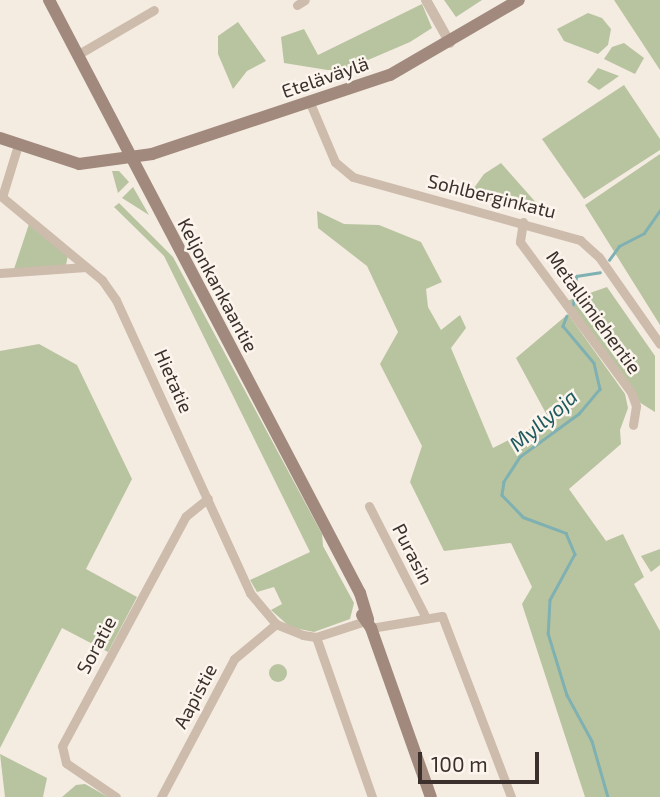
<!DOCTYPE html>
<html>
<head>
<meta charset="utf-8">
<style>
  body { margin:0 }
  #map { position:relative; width:660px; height:797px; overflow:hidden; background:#f4ebe1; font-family:"Exo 2",sans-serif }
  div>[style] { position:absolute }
  .green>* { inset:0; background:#b8c4a0 }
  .round { border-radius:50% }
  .stream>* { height:2.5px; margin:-1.25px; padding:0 1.25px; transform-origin:1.25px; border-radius:1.25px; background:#7fb0b2 }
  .minor>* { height:9px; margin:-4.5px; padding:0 4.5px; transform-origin:4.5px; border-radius:4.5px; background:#cdbbac }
  .tertiary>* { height:10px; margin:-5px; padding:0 5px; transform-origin:5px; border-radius:5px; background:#cdbbac }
  .secondary>* { height:12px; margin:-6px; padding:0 6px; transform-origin:6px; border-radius:6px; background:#a18a7d }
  span { translate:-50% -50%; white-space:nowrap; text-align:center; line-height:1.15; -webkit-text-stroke:5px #fbf5ee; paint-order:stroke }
  .street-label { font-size:19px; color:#3b302b }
  .water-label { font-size:21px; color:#1f5a5e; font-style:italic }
  .scale { position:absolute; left:418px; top:752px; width:121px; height:32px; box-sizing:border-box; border:4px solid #3b302b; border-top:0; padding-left:9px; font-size:21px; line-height:24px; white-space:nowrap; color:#3b302b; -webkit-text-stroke:5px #fbf5ee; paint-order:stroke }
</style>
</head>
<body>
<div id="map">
  <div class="green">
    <i style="clip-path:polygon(444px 0,482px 0,456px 17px)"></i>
    <i style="clip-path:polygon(614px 0,660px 0,660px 70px)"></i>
    <i style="clip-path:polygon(422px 4px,432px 28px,410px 42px,340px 72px,284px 63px,281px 37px,304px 29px,318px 55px)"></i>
    <i style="clip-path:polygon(588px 13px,602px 18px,611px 29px,608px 45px,598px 54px,564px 41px,557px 29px)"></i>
    <i style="clip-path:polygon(238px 22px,266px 61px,247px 71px,233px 89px,218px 54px,218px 36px)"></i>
    <i style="clip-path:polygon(624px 43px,644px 58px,635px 74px,604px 59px,612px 47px)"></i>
    <i style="clip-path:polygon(598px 68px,619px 76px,599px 90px,587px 82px)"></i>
    <i style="clip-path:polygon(624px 85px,660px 139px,660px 150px,584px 199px,542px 139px)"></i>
    <i style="clip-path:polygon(660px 154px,660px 325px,585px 205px)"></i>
    <i style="clip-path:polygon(501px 163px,547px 215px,469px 195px,484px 174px)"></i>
    <i style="clip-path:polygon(112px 171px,119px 171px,129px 182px,118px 193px)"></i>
    <i style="clip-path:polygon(133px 187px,149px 215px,122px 198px)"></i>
    <i style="clip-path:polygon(119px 203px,173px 257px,322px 534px,323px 546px,354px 603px,350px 619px,314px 632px,290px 627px,271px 610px,282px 604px,274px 587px,257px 592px,250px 580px,310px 552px,164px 256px,114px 207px)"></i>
    <i style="clip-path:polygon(317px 211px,344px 224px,379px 225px,421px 242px,442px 282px,426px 289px,428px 307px,441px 330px,460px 315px,466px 328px,451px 348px,493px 448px,549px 419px,516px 358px,568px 314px,625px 394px,628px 408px,620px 430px,621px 444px,569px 489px,606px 541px,623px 534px,644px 577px,634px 584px,660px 631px,660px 797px,585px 797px,522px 604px,532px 587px,511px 543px,444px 551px,410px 482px,422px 446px,380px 364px,398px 332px,367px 266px,318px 228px)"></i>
    <i style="clip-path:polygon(29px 224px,68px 255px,66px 265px,14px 269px)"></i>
    <i style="clip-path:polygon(607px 287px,655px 356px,655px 412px,639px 402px,567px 301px)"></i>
    <i style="clip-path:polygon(39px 344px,77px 365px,132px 479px,86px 569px,137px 597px,108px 652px,62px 628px,0 748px,0 351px)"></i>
    <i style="clip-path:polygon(660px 549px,660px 565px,651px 572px,641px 556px)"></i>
    <i class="round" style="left:269px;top:664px;width:18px;height:18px"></i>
    <i style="clip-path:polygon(0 754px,47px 778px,43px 797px,5px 797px)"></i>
    <i style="clip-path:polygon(85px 784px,108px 797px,62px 797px,76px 785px)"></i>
  </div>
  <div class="stream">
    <i style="left:609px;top:260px;width:17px;rotate:-54deg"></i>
    <i style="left:619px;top:246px;width:28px;rotate:-27deg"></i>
    <i style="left:644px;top:233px;width:28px;rotate:-55deg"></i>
    <i style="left:573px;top:305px;width:29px;rotate:-84deg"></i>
    <i style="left:576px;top:276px;width:24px;rotate:-9deg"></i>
    <i style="left:567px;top:316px;width:11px;rotate:112deg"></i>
    <i style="left:563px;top:326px;width:48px;rotate:50deg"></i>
    <i style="left:594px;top:363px;width:27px;rotate:77deg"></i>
    <i style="left:600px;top:389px;width:33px;rotate:130deg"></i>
    <i style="left:579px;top:414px;width:73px;rotate:143.9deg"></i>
    <i style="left:520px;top:457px;width:30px;rotate:123deg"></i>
    <i style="left:504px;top:482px;width:13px;rotate:99deg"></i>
    <i style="left:502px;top:495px;width:30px;rotate:46deg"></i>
    <i style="left:523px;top:517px;width:46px;rotate:20.4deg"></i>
    <i style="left:566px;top:533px;width:23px;rotate:67deg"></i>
    <i style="left:575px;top:554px;width:52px;rotate:118.5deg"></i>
    <i style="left:550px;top:600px;width:33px;rotate:93deg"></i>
    <i style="left:548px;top:633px;width:65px;rotate:73deg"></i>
    <i style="left:567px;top:695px;width:52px;rotate:61.5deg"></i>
    <i style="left:592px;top:741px;width:58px;rotate:74.1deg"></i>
  </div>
  <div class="minor">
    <i style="left:297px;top:5px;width:9px;rotate:-32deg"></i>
    <i style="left:77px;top:55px;width:89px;rotate:-30.3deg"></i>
    <i style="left:310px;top:103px;width:64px;rotate:67deg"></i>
    <i style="left:335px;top:162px;width:23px;rotate:40deg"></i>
    <i style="left:353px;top:177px;width:236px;rotate:15.5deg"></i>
    <i style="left:580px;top:240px;width:25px;rotate:42deg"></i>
    <i style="left:599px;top:257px;width:106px;rotate:55deg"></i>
    <i style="left:18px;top:145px;width:54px;rotate:107.1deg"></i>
    <i style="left:2px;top:197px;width:130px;rotate:39.7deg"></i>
    <i style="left:102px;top:280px;width:24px;rotate:55deg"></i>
    <i style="left:116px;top:300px;width:322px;rotate:65.4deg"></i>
    <i style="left:250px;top:593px;width:40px;rotate:50deg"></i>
    <i style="left:276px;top:624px;width:29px;rotate:22deg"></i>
    <i style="left:303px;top:635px;width:13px;rotate:9deg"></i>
    <i style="left:316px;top:637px;width:55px;rotate:-18.1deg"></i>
    <i style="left:523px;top:222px;width:20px;rotate:99deg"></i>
    <i style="left:520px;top:242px;width:187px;rotate:53.5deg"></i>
    <i style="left:631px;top:392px;width:15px;rotate:70deg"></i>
    <i style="left:636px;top:406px;width:19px;rotate:99deg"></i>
    <i style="left:0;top:273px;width:86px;rotate:-4deg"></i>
    <i style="left:369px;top:506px;width:126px;rotate:63deg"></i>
    <i style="left:371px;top:628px;width:72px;rotate:-9.6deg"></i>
    <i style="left:442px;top:616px;width:194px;rotate:69.1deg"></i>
    <i style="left:316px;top:637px;width:170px;rotate:70.7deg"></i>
    <i style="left:116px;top:797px;width:60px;rotate:-145.8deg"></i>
    <i style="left:66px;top:763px;width:17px;rotate:-103deg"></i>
    <i style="left:62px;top:746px;width:261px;rotate:-61.7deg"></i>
    <i style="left:186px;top:516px;width:28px;rotate:-39deg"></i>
    <i style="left:161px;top:797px;width:156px;rotate:-62.1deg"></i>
    <i style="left:234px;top:659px;width:55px;rotate:-39.8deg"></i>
  </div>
  <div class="tertiary">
    <i style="left:426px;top:0;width:49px;rotate:60.8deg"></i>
  </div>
  <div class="secondary">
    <i style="left:49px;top:0;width:670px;rotate:62.33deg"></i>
    <i style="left:360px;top:593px;width:28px;rotate:73deg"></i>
    <i style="left:0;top:138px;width:83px;rotate:18.2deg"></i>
    <i style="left:79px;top:164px;width:74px;rotate:-7.8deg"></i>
    <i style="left:152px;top:154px;width:251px;rotate:-18.4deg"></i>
    <i style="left:390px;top:75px;width:149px;rotate:-30.2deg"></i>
    <i style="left:362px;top:615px;width:16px;rotate:55deg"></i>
    <i style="left:371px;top:628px;width:179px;rotate:70.5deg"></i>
  </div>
  <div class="street-label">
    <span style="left:325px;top:77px;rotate:-19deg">Eteläväylä</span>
    <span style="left:492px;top:196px;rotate:14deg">Sohlberginkatu</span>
    <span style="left:218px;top:285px;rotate:62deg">Keljonkankaantie</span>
    <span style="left:594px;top:312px;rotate:54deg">Metallimiehentie</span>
    <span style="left:174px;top:381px;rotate:66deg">Hietatie</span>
    <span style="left:413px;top:554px;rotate:63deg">Purasin</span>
    <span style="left:96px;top:645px;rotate:-62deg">Soratie</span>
    <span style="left:195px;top:696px;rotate:-62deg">Aapistie</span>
  </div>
  <div class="water-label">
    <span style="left:543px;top:420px;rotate:-41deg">Myllyoja</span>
  </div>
  <div class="scale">100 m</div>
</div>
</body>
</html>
